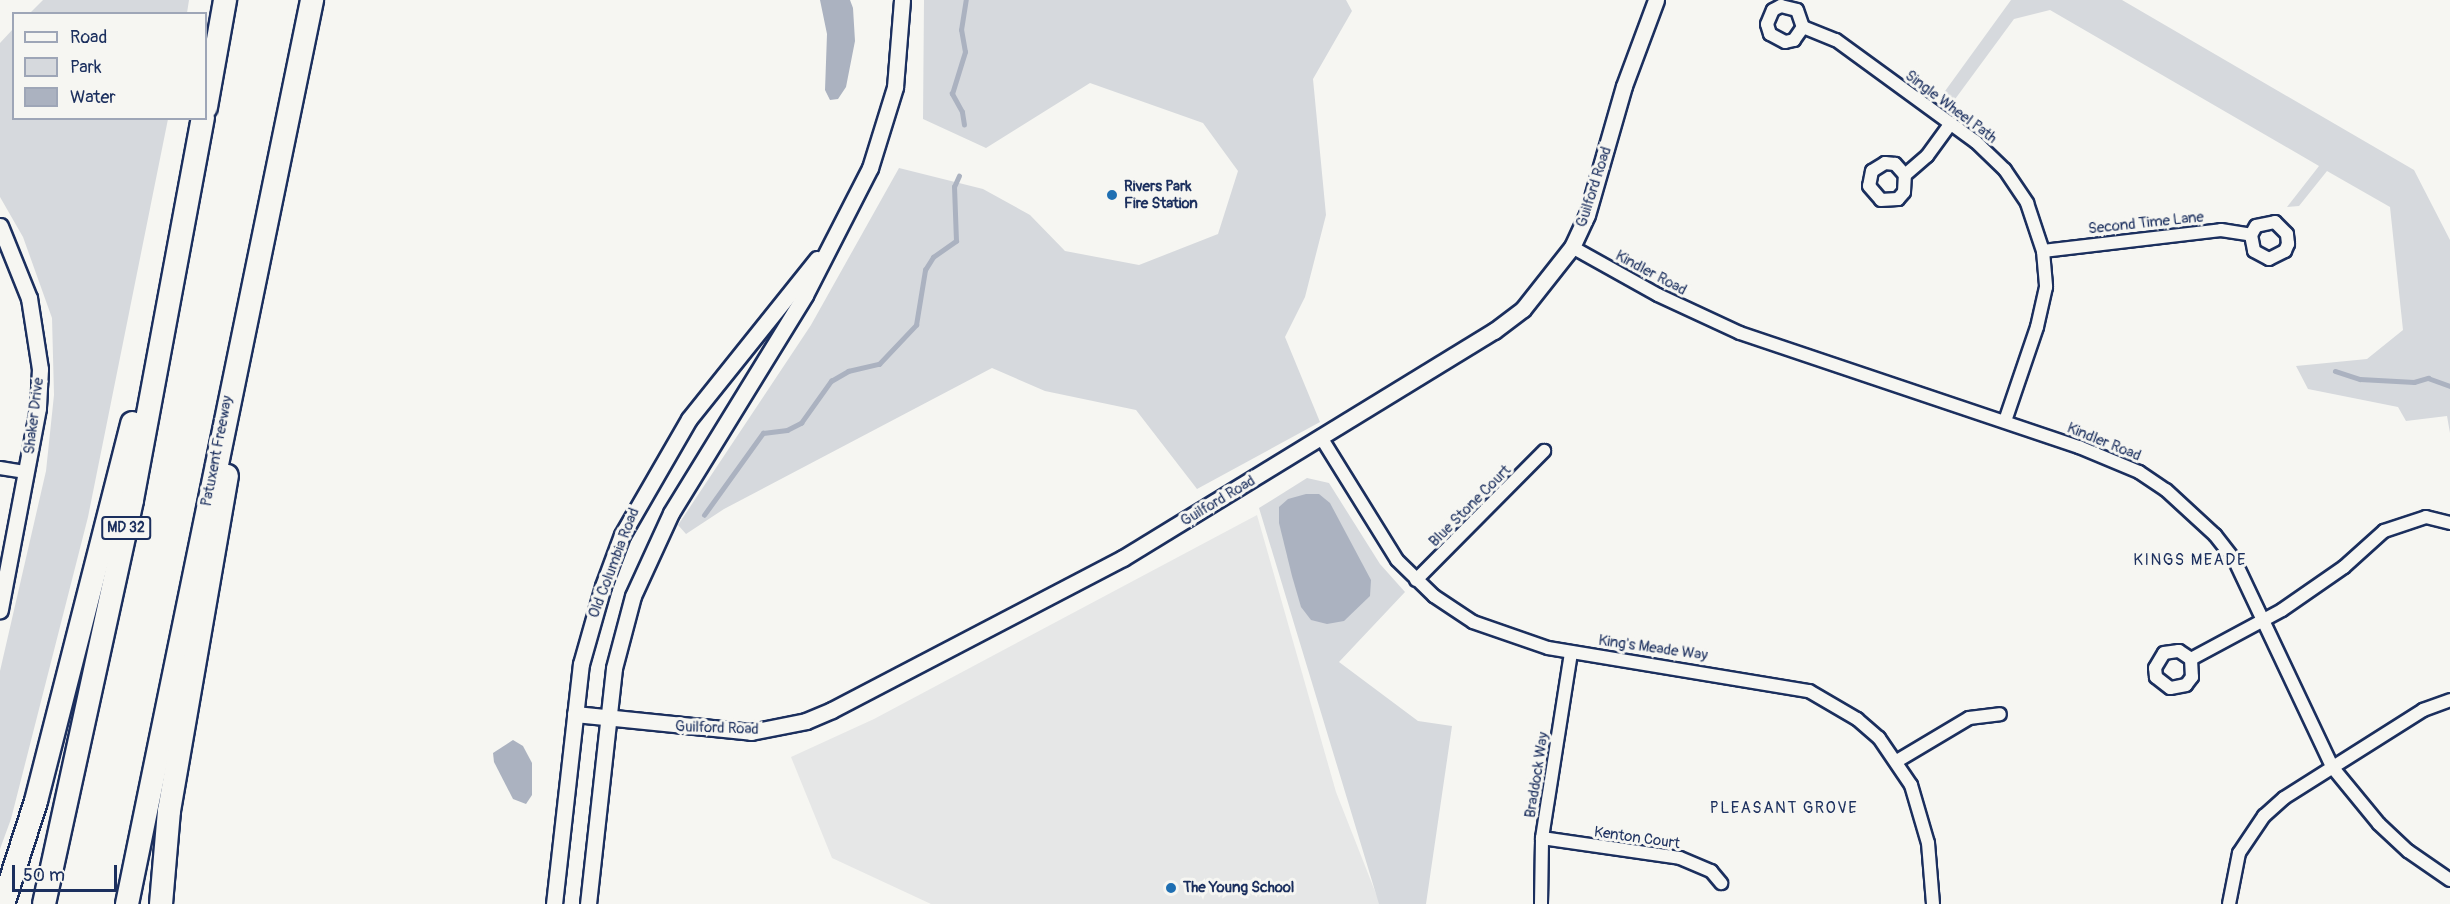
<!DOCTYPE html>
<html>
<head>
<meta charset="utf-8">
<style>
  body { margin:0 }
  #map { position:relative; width:2450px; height:904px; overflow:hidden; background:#f6f6f2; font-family:Pangolin,sans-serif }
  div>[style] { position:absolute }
  .built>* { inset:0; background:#e6e7e7 }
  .green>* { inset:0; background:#d6d9dd }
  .water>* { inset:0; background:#abb2c0 }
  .stream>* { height:4.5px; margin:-2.25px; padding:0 2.25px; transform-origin:2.25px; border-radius:2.25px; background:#abb2c0 }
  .roads { filter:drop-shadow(2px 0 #1b2f5e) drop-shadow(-2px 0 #1b2f5e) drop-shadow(0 2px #1b2f5e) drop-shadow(0 -2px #1b2f5e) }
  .minor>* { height:12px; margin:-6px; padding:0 6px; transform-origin:6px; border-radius:6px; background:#f6f6f2 }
  .tertiary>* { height:15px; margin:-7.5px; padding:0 7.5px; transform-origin:7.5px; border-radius:7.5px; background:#f6f6f2 }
  .motorway>* { height:22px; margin:-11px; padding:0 11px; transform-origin:11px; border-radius:11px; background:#f6f6f2 }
  .dots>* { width:16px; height:16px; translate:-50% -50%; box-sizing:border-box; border:3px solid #f6f6f2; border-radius:50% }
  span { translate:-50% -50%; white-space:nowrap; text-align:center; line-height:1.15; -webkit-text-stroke:6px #f6f6f2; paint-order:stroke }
  .shield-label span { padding:2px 4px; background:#f6f6f2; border:2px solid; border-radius:4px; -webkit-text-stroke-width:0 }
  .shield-label { font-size:14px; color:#1b2f5e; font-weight:700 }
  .street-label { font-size:15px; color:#1b2f5e }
  .poi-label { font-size:15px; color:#1b2f5e; font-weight:700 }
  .left { translate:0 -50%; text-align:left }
  .neighbourhood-label { font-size:16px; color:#1b2f5e; letter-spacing:1.5px }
  .legend { position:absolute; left:12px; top:12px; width:195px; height:108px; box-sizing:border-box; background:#f6f6f2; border:2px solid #9ea6b7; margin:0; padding:8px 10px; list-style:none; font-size:18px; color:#1b2f5e }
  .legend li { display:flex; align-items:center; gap:12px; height:30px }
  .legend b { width:30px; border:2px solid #9ea6b7 }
  .scale { position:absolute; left:12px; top:865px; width:105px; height:27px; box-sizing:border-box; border:3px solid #1b2f5e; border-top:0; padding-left:8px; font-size:18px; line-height:21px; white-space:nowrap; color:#1b2f5e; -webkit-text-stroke:4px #f6f6f2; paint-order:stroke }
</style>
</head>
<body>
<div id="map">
  <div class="built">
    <i style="clip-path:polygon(1257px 515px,1336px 792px,1380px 904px,931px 904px,832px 858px,791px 757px,874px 719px)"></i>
  </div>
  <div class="green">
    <i style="clip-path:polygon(43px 0,189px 0,187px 13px,30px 13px)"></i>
    <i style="clip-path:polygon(924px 0,1346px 0,1352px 11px,1313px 79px,1326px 215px,1305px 297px,1285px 337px,1320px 422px,1197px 489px,1136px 410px,1045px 391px,992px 368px,724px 509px,686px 534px,678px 525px,811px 325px,899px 168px,983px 189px,1030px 215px,1065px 251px,1139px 265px,1218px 234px,1238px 171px,1203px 123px,1090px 83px,986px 148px,923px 119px)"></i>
    <i style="clip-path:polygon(2011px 0,2122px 0,2414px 170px,2450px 240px,2450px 433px,2447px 416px,2406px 421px,2398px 407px,2308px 389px,2296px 366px,2367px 359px,2403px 330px,2390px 207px,2327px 171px,2299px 206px,2287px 207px,2319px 166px,2050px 10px,2014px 19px,1950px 106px,1940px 98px)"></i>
    <i style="clip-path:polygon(13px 29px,14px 118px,168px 119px,88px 517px,11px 819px,0 849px,0 671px,46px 471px,54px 395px,52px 318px,23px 237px,0 197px,0 43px)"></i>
    <i style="clip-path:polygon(1307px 478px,1329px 483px,1380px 564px,1405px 592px,1339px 662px,1418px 721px,1452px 726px,1426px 904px,1379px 904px,1259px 508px)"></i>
  </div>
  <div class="water">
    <i style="clip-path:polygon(820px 0,850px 0,853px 8px,855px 41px,846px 87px,838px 99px,830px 100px,825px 90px,827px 34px)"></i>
    <i style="clip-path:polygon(1306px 494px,1319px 494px,1330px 503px,1371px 580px,1370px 596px,1344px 621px,1327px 624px,1311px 620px,1301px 607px,1292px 576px,1279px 523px,1279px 507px,1288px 499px)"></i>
    <i style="clip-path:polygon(513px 740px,523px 746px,532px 763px,532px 795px,526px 804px,513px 799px,494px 762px,493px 753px)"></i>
  </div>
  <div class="stream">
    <i style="left:964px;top:125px;width:13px;rotate:-99deg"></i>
    <i style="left:962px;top:112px;width:21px;rotate:-119deg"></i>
    <i style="left:952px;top:94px;width:44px;rotate:-72.8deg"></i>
    <i style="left:965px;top:52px;width:22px;rotate:-100deg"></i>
    <i style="left:961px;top:30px;width:30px;rotate:-81deg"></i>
    <i style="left:2335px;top:371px;width:26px;rotate:18deg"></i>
    <i style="left:2360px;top:379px;width:54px;rotate:3.2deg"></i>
    <i style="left:2414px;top:382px;width:15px;rotate:-16deg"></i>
    <i style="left:2428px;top:378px;width:23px;rotate:20deg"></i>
    <i style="left:704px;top:515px;width:101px;rotate:-54.3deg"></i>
    <i style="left:763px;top:433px;width:24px;rotate:-7deg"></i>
    <i style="left:787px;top:430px;width:16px;rotate:-27deg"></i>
    <i style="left:801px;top:423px;width:52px;rotate:-54.5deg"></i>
    <i style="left:831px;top:381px;width:20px;rotate:-30deg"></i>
    <i style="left:848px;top:371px;width:32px;rotate:-13deg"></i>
    <i style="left:879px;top:364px;width:54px;rotate:-46.5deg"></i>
    <i style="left:916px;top:325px;width:56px;rotate:-80.7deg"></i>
    <i style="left:925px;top:270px;width:15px;rotate:-58deg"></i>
    <i style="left:933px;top:257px;width:28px;rotate:-35deg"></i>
    <i style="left:956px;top:241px;width:54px;rotate:-92.1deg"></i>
    <i style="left:954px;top:187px;width:12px;rotate:-66deg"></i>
  </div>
  <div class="roads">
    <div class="minor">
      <i style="left:1803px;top:27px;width:16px;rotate:125deg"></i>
      <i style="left:1794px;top:40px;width:9px;rotate:167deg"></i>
      <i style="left:1785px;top:42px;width:17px;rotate:-152deg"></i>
      <i style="left:1770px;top:34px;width:10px;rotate:-107deg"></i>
      <i style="left:1767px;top:24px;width:15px;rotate:-67deg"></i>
      <i style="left:1773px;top:10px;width:9px;rotate:-27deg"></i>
      <i style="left:1781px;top:6px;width:16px;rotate:14deg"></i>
      <i style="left:1797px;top:10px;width:18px;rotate:71deg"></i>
      <i style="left:1803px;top:27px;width:35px;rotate:22deg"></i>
      <i style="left:1836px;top:40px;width:173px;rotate:36.1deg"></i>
      <i style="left:1976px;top:142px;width:40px;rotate:44deg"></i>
      <i style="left:2005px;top:170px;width:40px;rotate:56deg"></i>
      <i style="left:2027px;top:203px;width:51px;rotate:71.6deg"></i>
      <i style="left:2043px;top:251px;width:36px;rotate:85deg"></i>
      <i style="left:2046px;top:287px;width:41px;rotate:102.7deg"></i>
      <i style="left:2037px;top:327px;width:99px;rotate:108.8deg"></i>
      <i style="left:1905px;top:175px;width:15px;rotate:-132deg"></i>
      <i style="left:1895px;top:164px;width:10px;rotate:-174deg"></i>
      <i style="left:1885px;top:163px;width:15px;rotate:148deg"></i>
      <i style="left:1872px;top:171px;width:15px;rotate:101deg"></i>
      <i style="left:1869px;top:186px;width:18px;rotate:49deg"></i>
      <i style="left:1881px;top:200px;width:17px;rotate:-3deg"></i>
      <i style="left:1898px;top:199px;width:9px;rotate:-49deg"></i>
      <i style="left:1904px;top:192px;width:17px;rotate:-87deg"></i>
      <i style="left:1905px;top:175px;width:29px;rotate:-41deg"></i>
      <i style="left:1927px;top:156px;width:39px;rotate:-54deg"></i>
      <i style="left:1572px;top:247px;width:98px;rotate:29.2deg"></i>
      <i style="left:1658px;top:295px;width:90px;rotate:24.9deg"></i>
      <i style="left:1740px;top:333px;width:358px;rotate:18.6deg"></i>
      <i style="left:2079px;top:447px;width:65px;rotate:22.6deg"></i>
      <i style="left:2139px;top:472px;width:32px;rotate:34deg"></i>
      <i style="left:2166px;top:490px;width:67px;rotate:42.6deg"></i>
      <i style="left:2215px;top:535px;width:31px;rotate:52deg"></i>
      <i style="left:2234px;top:559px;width:231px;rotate:64.7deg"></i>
      <i style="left:2333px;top:768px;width:72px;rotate:50.6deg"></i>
      <i style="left:2379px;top:824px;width:40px;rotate:43deg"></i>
      <i style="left:2408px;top:851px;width:51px;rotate:34.6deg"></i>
      <i style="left:2043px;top:251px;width:179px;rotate:-6.7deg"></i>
      <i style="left:2221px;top:230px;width:30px;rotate:9deg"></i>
      <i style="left:2251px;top:235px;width:16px;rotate:79deg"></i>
      <i style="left:2254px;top:251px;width:17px;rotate:28deg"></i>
      <i style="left:2269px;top:259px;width:18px;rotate:-27deg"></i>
      <i style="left:2285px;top:251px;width:8px;rotate:-67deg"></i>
      <i style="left:2288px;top:244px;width:10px;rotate:-96deg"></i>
      <i style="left:2287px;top:234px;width:17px;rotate:-135deg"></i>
      <i style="left:2275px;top:222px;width:19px;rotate:168deg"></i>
      <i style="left:2256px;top:226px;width:10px;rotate:119deg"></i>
      <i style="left:1322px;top:439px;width:142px;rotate:58.2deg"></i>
      <i style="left:1397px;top:560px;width:52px;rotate:44.2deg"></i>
      <i style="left:1434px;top:596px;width:47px;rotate:33.7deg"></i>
      <i style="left:1473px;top:622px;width:79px;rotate:19.1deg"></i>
      <i style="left:1548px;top:648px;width:265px;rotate:9.4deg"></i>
      <i style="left:1809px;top:691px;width:56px;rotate:30.3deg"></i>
      <i style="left:1857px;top:719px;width:29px;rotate:41deg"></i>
      <i style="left:1879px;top:738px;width:57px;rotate:55.8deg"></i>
      <i style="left:1911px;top:785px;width:60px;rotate:73.7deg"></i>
      <i style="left:1928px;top:843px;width:61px;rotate:85.3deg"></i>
      <i style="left:0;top:468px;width:26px;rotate:9deg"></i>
      <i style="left:1416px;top:580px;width:182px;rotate:-45.2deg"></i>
      <i style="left:2191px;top:659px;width:18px;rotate:87deg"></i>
      <i style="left:2192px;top:677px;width:10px;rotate:127deg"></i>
      <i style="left:2186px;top:685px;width:16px;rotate:169deg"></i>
      <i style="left:2170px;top:688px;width:18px;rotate:-142deg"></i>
      <i style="left:2156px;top:677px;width:9px;rotate:-96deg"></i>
      <i style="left:2155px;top:668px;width:17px;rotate:-59deg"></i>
      <i style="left:2164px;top:653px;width:15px;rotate:-8deg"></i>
      <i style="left:2179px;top:651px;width:14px;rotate:34deg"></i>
      <i style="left:2191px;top:659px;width:103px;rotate:-28.3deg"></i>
      <i style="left:2282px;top:610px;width:75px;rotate:-34.7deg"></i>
      <i style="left:2344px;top:567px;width:54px;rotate:-42deg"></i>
      <i style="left:2384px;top:531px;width:44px;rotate:-18.4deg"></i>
      <i style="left:2426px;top:517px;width:25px;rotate:14deg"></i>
      <i style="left:1897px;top:761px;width:84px;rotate:-30.8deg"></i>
      <i style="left:1969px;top:718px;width:31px;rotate:-7deg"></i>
      <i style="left:1542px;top:838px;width:139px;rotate:8.2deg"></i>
      <i style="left:1680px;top:858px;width:34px;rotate:23deg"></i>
      <i style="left:1711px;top:871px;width:16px;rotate:50deg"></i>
      <i style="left:1541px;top:904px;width:66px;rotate:-89.1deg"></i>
      <i style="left:1542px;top:838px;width:188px;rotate:-81.1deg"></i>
      <i style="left:2229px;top:904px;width:52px;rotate:-78.9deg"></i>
      <i style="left:2239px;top:853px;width:45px;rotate:-56deg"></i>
      <i style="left:2264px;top:816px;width:27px;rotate:-42deg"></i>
      <i style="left:2284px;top:798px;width:165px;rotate:-32.3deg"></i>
      <i style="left:2423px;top:710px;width:29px;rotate:-20deg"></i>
    </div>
    <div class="tertiary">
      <i style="left:0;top:226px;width:78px;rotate:68.1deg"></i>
      <i style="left:29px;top:298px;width:72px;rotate:81.2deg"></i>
      <i style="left:40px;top:369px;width:39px;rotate:93deg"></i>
      <i style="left:38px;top:408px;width:206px;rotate:100.7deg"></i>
      <i style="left:575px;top:714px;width:177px;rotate:5.8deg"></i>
      <i style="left:751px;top:732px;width:56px;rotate:-11.3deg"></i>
      <i style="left:806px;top:721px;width:28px;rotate:-23deg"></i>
      <i style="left:832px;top:710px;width:328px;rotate:-27.6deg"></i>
      <i style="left:1123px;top:558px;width:435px;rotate:-31.5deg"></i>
      <i style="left:1494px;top:331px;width:36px;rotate:-37deg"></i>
      <i style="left:1523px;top:309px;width:79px;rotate:-51.7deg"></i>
      <i style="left:1572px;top:247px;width:35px;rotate:-65deg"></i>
      <i style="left:1587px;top:215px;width:134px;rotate:-74deg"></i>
      <i style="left:1624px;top:86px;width:92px;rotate:-69.6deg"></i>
      <i style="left:554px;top:904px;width:242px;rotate:-83.6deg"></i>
      <i style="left:581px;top:664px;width:81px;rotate:-74.2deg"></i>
      <i style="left:603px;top:586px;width:54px;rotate:-69.6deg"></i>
      <i style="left:622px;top:535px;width:134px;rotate:-60deg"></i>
      <i style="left:689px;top:419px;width:205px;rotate:-51.3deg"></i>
      <i style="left:588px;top:904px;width:237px;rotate:-83.7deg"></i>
      <i style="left:614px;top:668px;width:74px;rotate:-75.2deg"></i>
      <i style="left:633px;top:596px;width:91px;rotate:-65.4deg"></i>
      <i style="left:671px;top:513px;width:256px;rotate:-58.4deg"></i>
      <i style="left:805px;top:295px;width:143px;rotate:-62.9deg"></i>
      <i style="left:870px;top:168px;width:85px;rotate:-72.8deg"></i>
      <i style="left:895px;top:87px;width:87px;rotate:-85.4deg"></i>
    </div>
    <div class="motorway">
      <i style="left:206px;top:107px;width:109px;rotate:-79.9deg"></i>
      <i style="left:3px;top:904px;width:108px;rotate:-72.2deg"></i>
      <i style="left:36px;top:801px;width:390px;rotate:-75.7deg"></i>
      <i style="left:44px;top:904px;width:413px;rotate:-77.7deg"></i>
      <i style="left:132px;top:500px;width:389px;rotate:-79.5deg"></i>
      <i style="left:127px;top:904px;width:923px;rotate:-78.43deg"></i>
      <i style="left:161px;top:904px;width:93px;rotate:-85.1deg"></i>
      <i style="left:169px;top:811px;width:340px;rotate:-80.2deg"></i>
    </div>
  </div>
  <div class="dots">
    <i style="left:1112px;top:195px;background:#1f6fb2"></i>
    <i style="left:1171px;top:888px;background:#1f6fb2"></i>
  </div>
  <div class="shield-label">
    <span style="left:126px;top:528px">MD 32</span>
  </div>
  <div class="street-label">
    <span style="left:1951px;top:107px;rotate:37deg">Single Wheel Path</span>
    <span style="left:1594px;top:187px;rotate:-72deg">Guilford Road</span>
    <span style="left:2146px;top:223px;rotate:-6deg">Second Time Lane</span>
    <span style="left:1651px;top:273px;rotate:28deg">Kindler Road</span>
    <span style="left:34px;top:416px;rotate:-83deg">Shaker Drive</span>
    <span style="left:2104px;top:442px;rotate:22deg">Kindler Road</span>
    <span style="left:217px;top:451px;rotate:-79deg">Patuxent Freeway</span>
    <span style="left:1218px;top:501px;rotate:-31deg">Guilford Road</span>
    <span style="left:1470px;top:506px;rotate:-45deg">Blue Stone Court</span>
    <span style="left:614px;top:563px;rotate:-69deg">Old Columbia Road</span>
    <span style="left:1653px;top:648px;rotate:8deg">King's Meade Way</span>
    <span style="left:717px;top:728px;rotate:2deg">Guilford Road</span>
    <span style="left:1537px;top:775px;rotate:-81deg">Braddock Way</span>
    <span style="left:1637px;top:838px;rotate:8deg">Kenton Court</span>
  </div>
  <div class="poi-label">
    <span class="left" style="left:1124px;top:195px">Rivers Park<br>Fire Station</span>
    <span class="left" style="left:1183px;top:888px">The Young School</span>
  </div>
  <div class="neighbourhood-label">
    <span style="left:2190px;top:560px">KINGS MEADE</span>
    <span style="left:1784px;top:808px">PLEASANT GROVE</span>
  </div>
  <ul class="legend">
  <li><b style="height:8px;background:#f6f6f2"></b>Road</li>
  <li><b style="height:16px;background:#d6d9dd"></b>Park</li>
  <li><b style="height:16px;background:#abb2c0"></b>Water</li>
  </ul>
  <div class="scale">50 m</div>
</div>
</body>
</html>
